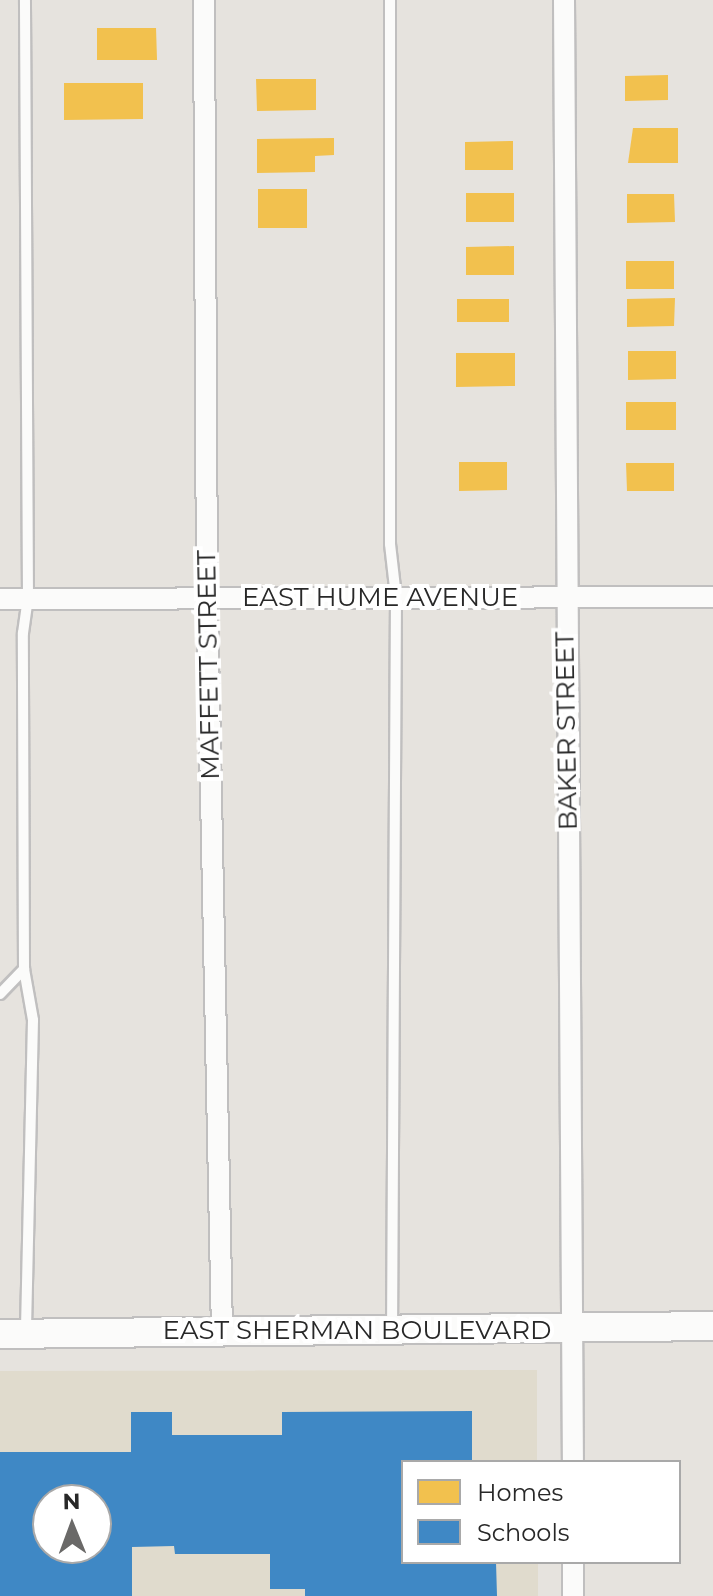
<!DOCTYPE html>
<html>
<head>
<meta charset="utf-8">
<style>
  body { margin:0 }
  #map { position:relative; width:713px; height:1596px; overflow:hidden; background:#e6e3de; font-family:Montserrat,sans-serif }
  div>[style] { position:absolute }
  .education>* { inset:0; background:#e0dbcd }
  .homes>* { inset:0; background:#f2c14e }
  .schools>* { inset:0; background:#3f88c5 }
  .roads { filter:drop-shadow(2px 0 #c0bfbf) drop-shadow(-2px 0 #c0bfbf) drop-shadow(0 2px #c0bfbf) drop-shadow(0 -2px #c0bfbf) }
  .service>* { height:10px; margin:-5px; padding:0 5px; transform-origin:5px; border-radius:5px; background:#fbfbfa }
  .minor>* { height:20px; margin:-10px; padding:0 10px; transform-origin:10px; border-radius:10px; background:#fbfbfa }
  .secondary>* { height:28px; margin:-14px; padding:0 14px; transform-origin:14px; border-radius:14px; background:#fbfbfa }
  span { translate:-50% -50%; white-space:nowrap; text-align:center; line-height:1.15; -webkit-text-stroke:8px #fff; paint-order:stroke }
  .street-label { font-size:26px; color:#282828 }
  .legend { position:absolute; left:401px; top:1460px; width:280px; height:104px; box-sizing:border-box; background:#fff; border:2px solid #a9a9a9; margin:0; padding:10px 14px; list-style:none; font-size:24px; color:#282828 }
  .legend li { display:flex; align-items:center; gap:16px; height:40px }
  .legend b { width:40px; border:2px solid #a9a9a9 }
  .north { position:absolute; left:32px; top:1484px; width:80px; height:80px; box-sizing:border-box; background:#fff; border:2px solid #a9a9a9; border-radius:50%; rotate:359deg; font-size:22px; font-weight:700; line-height:32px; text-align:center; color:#282828 }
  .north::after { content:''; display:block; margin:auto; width:28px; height:36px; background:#6a6968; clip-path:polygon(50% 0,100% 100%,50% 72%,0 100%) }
</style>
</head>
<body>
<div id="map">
  <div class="education">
    <i style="clip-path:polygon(evenodd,537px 1370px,537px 1462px,403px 1462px,403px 1562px,538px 1562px,538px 1596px,0 1596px,0 1371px,537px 1370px,48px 1500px,96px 1500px,96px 1548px,48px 1548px,48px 1500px)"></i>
  </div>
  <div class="homes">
    <i style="clip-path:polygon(97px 28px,156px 28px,157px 60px,97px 60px)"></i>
    <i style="clip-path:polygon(668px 75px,668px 100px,625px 101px,625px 76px)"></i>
    <i style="clip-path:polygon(256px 79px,316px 79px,316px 110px,257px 111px)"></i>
    <i style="clip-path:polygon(64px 83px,143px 83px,143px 119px,64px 120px)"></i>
    <i style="clip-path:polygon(633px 128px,678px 128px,678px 163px,628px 163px)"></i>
    <i style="clip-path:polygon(334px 138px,334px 155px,315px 156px,315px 172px,257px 173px,257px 139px)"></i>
    <i style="clip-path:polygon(513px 141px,513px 170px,465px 170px,465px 142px)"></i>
    <i style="clip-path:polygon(258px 189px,307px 189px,307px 228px,258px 228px)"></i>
    <i style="clip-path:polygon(466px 193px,514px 193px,514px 222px,466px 222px)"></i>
    <i style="clip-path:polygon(627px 194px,674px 194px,675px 222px,627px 223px)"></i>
    <i style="clip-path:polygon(514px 246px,514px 275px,466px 275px,466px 247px)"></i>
    <i style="clip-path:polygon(626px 261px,674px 261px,674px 289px,626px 289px)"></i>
    <i style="clip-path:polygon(675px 298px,674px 326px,627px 327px,627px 299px)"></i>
    <i style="clip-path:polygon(457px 299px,509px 299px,509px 322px,457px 322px)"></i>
    <i style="clip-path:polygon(628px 351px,676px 351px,676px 379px,628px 380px)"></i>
    <i style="clip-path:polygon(456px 353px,515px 353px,515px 386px,456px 387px)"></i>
    <i style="clip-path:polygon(626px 402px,676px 402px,676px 430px,626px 430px)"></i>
    <i style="clip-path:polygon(459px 462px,507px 462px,507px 490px,459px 491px)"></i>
    <i style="clip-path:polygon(626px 463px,674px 463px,674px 491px,627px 491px)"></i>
  </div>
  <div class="schools">
    <i style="clip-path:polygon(evenodd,472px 1411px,472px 1462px,403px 1462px,403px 1562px,496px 1562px,497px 1596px,305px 1596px,305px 1589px,270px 1589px,270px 1554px,175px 1554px,174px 1546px,132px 1547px,132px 1596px,0 1596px,0 1452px,131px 1452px,131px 1412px,172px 1412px,172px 1435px,282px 1435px,282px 1412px,472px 1411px,48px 1500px,96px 1500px,96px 1548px,48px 1548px,48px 1500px)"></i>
  </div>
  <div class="roads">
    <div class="service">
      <i style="left:390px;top:0;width:544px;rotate:90deg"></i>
      <i style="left:390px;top:544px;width:53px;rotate:83.5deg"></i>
      <i style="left:396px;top:597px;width:731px;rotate:90.31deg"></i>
      <i style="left:24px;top:969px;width:52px;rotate:80deg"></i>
      <i style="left:33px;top:1020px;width:311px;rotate:91.3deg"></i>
      <i style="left:0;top:994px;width:35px;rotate:-46deg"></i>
      <i style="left:24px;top:969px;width:336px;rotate:-90.2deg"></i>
      <i style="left:23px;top:633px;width:34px;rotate:-82deg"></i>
      <i style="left:28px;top:599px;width:599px;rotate:-90.29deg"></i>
    </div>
    <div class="minor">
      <i style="left:204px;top:0;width:598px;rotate:89.71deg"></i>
      <i style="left:207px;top:598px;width:732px;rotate:88.83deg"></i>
      <i style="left:564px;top:0;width:1462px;rotate:89.65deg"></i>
      <i style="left:0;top:599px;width:713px;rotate:-0.16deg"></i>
      <i style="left:573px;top:1596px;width:34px;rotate:-90deg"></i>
    </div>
    <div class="secondary">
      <i style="left:0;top:1334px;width:713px;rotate:-0.64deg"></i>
    </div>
  </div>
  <div class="street-label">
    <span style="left:380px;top:598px">EAST HUME AVENUE</span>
    <span style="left:209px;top:665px;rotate:-91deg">MAFFETT STREET</span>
    <span style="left:567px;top:731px;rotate:-91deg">BAKER STREET</span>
    <span style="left:357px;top:1331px">EAST SHERMAN BOULEVARD</span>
  </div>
  <ul class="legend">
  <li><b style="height:22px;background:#f2c14e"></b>Homes</li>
  <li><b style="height:22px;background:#3f88c5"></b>Schools</li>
  </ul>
  <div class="north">N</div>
</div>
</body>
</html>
